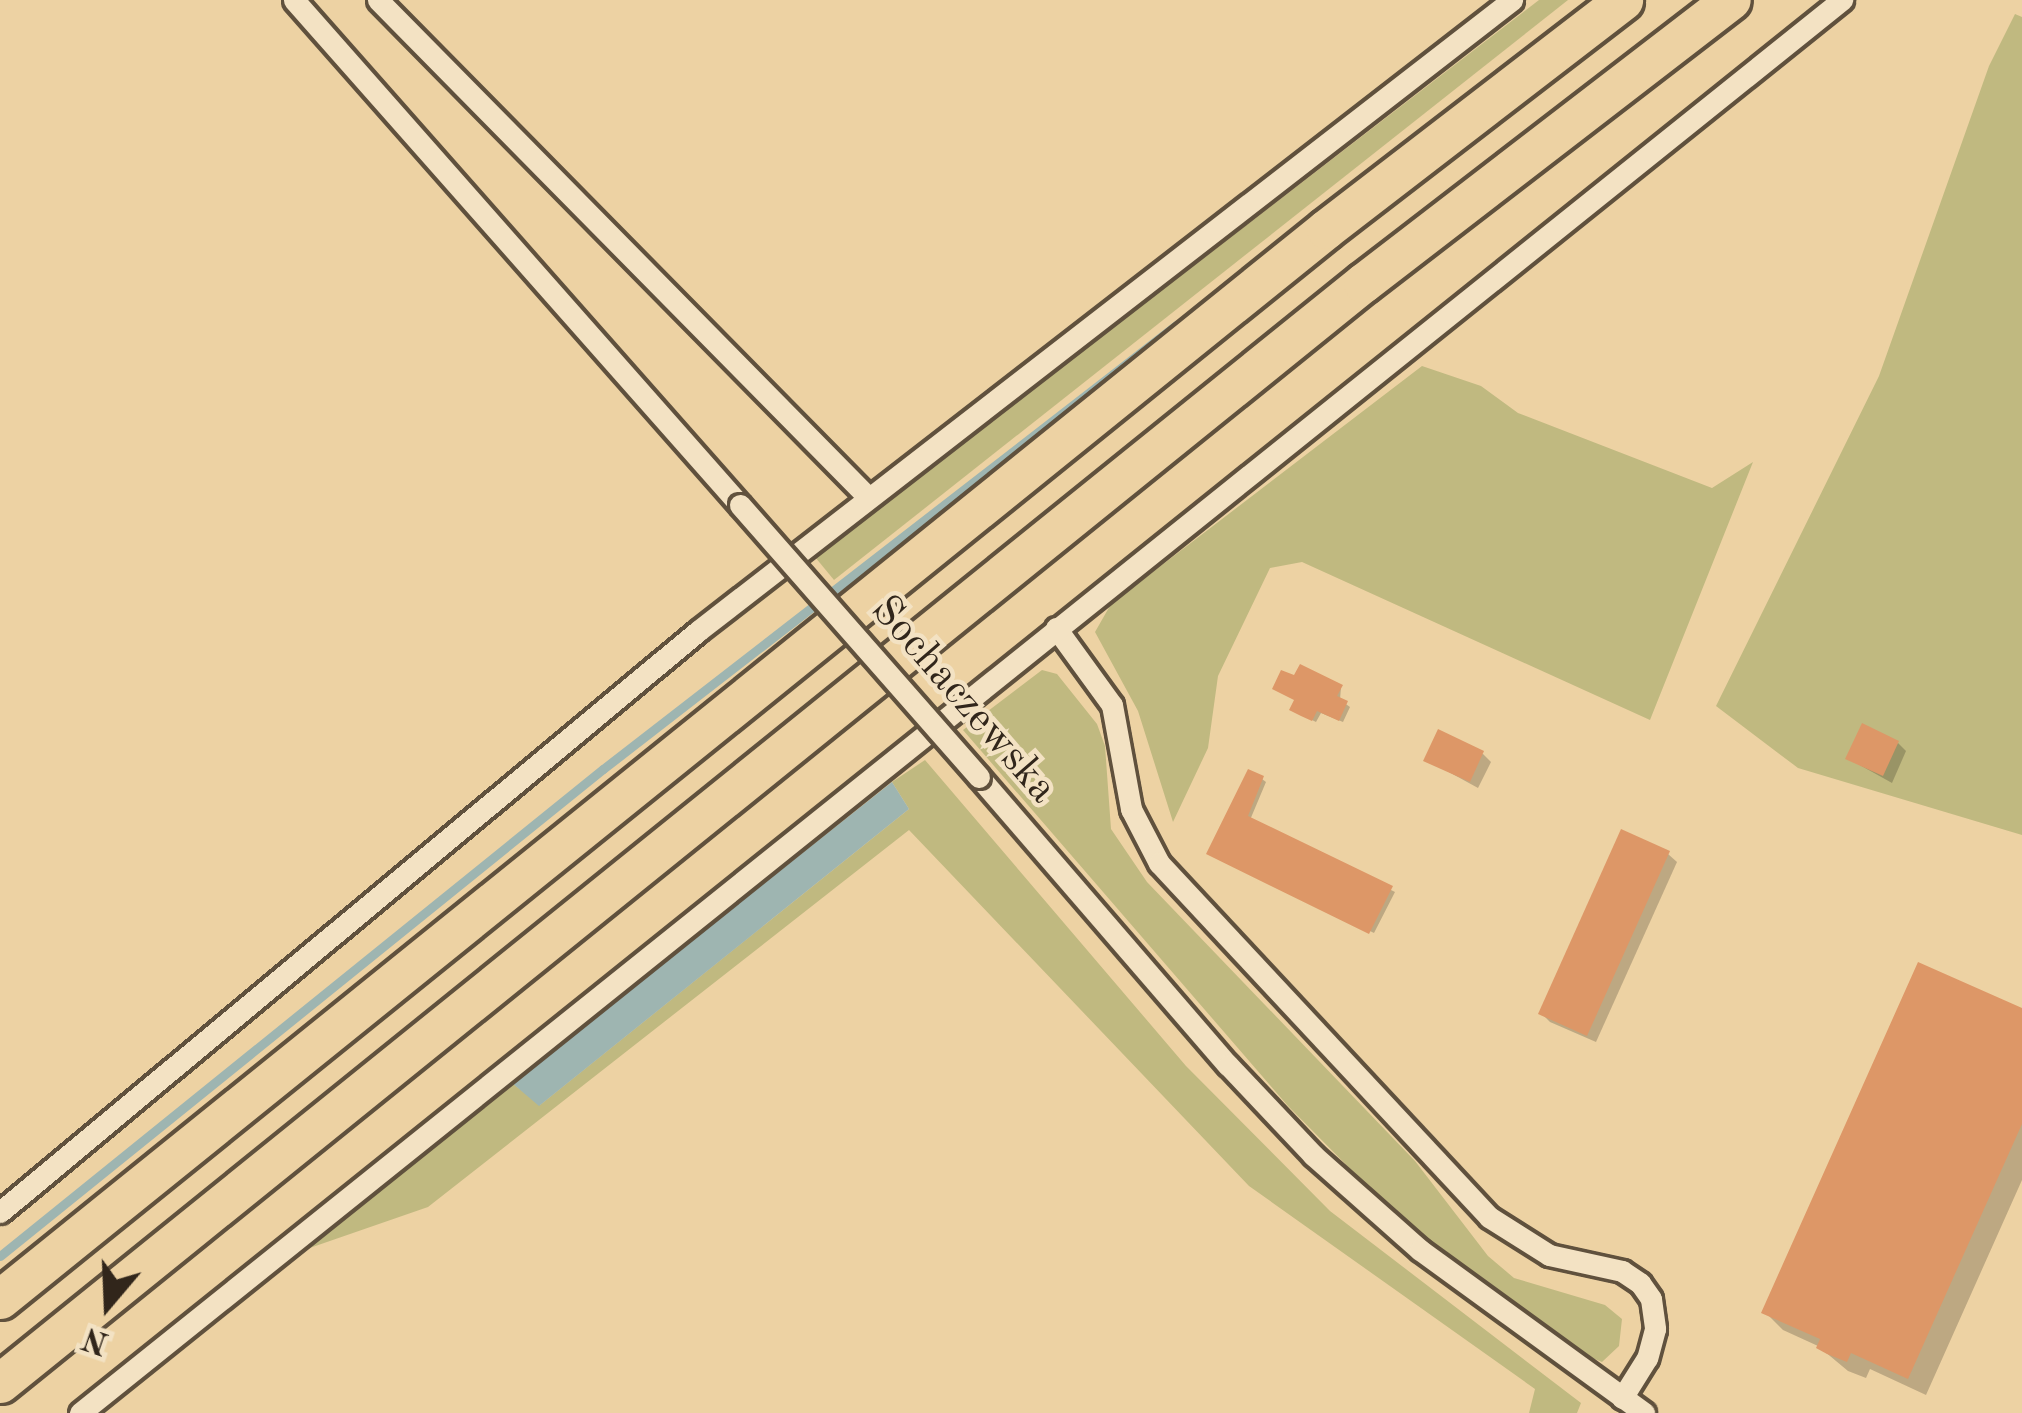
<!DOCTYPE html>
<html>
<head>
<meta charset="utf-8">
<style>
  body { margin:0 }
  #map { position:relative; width:2022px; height:1413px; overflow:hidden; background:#edd2a3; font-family:"Old Standard TT",serif }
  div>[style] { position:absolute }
  .green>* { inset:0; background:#c0b980 }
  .water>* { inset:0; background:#9eb5b1 }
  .shadow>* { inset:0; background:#0003 }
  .stream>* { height:9px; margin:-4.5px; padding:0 4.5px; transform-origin:4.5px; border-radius:4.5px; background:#9eb5b1 }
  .building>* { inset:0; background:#dd9767 }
  .roads { filter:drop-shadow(3px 0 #60513d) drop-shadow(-3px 0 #60513d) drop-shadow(0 3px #60513d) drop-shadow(0 -3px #60513d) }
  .street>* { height:21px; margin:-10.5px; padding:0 10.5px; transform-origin:10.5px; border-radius:10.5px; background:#f3e2c3 }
  .highway>* { height:39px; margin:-19.5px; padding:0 19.5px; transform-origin:19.5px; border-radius:19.5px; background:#edd2a3 }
  .bridges { filter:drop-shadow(3px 0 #60513d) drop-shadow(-3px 0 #60513d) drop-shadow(0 3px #60513d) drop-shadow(0 -3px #60513d) }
  .street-bridge>* { height:21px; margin:-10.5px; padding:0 10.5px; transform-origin:10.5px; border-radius:10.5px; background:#f3e2c3 }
  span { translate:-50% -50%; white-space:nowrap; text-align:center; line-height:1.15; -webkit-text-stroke:9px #f3e2c3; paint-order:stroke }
  .street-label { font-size:42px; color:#31261b }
  .north { position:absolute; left:48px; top:1245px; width:120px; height:120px; -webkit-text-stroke:9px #f3e2c3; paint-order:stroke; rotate:199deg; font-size:33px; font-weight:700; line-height:48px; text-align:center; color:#31261b }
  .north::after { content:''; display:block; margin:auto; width:42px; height:54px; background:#31261b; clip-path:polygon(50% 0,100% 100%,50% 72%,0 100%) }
</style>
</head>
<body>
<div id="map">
  <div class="green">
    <i style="clip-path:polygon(1539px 0,1568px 0,834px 580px,815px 557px)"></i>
    <i style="clip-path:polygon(2015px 14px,2022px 17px,2022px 835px,1798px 768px,1716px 706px,1879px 376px,1989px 66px)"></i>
    <i style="clip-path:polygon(1422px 366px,1481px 386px,1518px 413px,1712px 488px,1753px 462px,1650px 720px,1302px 562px,1270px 568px,1218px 676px,1208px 748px,1173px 822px,1138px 711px,1095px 632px,1111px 604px)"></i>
    <i style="clip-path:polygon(1042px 670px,1057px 674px,1097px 724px,1105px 746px,1111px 829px,1147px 882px,1415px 1161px,1488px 1256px,1514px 1278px,1605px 1305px,1622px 1319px,1619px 1346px,1602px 1362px,1557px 1344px,1386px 1205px,1288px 1106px,963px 730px)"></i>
    <i style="clip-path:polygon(925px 760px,1186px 1066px,1330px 1211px,1581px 1403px,1577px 1413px,1529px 1413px,1535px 1389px,1249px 1186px,909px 830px,428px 1207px,301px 1251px,512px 1083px,540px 1105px,909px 809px,892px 782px)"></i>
  </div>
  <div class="water">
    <i style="clip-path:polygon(892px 782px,909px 809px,539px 1106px,512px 1083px)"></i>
  </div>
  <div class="shadow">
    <i style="clip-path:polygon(1341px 687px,1340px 700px,1350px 707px,1343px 722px,1321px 713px,1316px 722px,1296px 712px)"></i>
    <i style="clip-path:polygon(1898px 743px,1906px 751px,1892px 783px,1849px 759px)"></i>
    <i style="clip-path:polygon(1483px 754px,1491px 762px,1478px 788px,1427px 760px)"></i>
    <i style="clip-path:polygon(1262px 779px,1266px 782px,1250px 820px,1395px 892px,1374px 933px,1210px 853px)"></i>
    <i style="clip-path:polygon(1668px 854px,1677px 862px,1596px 1042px,1550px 1022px,1541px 1013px)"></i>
    <i style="clip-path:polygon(2022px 1012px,2022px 1180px,1926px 1395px,1870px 1369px,1866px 1378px,1848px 1371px,1818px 1346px,1783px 1330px,1765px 1312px)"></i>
  </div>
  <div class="stream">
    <i style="left:0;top:1256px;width:775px;rotate:-38.93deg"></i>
    <i style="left:603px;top:769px;width:725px;rotate:-37.77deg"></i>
  </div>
  <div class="building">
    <i style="clip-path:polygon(1300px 664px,1343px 685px,1337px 696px,1348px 701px,1339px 721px,1317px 711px,1312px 721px,1301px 716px,1289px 710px,1294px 700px,1272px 689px,1281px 670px,1294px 675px)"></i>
    <i style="clip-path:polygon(1862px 723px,1899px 741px,1883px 776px,1845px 759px)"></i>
    <i style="clip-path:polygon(1438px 729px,1484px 751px,1470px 782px,1423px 761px)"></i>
    <i style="clip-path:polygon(1248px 769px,1264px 776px,1248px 816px,1393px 886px,1369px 934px,1206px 854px)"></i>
    <i style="clip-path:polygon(1621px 829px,1670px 851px,1587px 1036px,1538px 1014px)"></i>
    <i style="clip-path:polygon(1918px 962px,2022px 1008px,2022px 1124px,1908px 1379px,1851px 1353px,1847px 1362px,1827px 1354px,1816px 1348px,1820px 1339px,1761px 1313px)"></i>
  </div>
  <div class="roads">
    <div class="street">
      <i style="left:294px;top:0;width:674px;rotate:48.55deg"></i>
      <i style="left:378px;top:0;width:697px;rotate:45.41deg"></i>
      <i style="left:1056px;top:628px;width:95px;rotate:54deg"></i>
      <i style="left:1112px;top:705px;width:106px;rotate:79.6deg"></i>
      <i style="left:1131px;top:809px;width:61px;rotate:62.6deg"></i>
      <i style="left:1159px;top:863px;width:484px;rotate:47deg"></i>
      <i style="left:1489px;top:1217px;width:71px;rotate:32.3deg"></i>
      <i style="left:1549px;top:1255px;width:75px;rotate:12.4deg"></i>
      <i style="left:1622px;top:1271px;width:22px;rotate:34deg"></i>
      <i style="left:1640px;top:1283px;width:19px;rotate:55deg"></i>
      <i style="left:1651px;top:1299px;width:30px;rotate:82deg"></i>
      <i style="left:1655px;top:1329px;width:30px;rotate:105deg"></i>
      <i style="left:1647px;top:1358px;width:47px;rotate:122deg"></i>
      <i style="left:979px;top:777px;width:381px;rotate:49.2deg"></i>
      <i style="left:1228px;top:1065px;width:124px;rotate:46.6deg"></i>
      <i style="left:1313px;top:1155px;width:143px;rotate:41.6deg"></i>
      <i style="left:1420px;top:1250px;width:277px;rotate:36deg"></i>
      <i style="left:0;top:1212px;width:908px;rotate:-39.77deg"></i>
      <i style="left:698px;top:631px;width:1030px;rotate:-37.78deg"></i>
      <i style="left:80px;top:1413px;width:2259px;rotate:-38.73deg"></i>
    </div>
    <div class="highway">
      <i style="left:0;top:1299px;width:1704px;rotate:-38.9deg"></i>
      <i style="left:1326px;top:229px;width:375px;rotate:-37.6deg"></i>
      <i style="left:0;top:1383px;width:1752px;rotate:-38.91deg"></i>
      <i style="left:1363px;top:283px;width:464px;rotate:-37.6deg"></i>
    </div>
  </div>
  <div class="bridges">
    <div class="street-bridge">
      <i style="left:740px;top:505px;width:362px;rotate:48.7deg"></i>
    </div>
  </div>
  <div class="street-label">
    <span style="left:963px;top:700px;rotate:49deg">Sochaczewska</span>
  </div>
  <div class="north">N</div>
</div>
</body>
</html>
